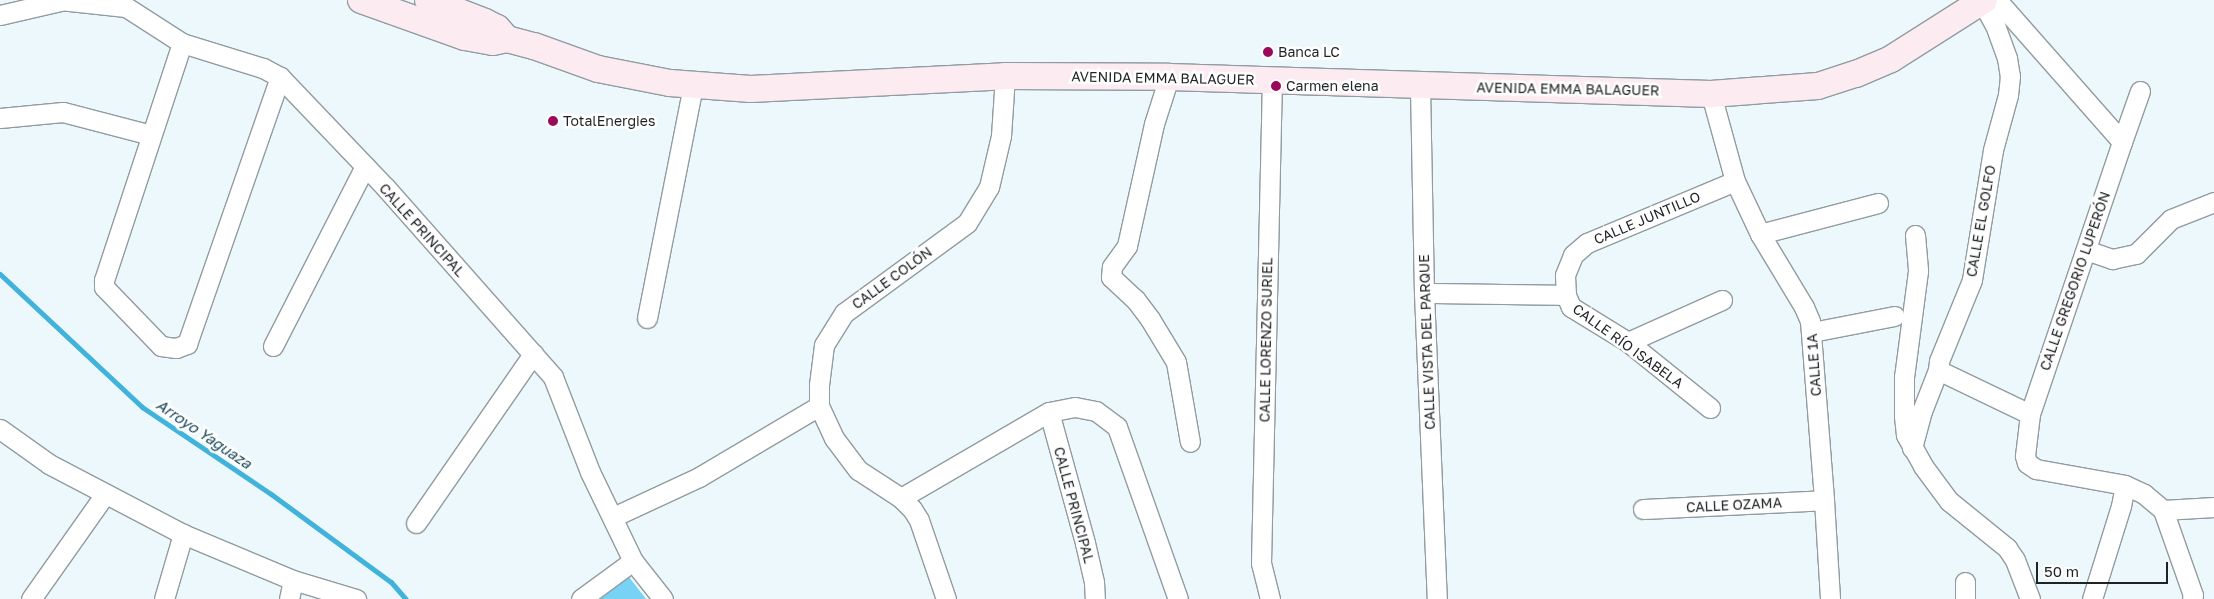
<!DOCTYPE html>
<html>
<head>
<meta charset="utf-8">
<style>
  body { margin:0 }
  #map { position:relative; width:2214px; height:599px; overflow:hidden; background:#edf8fd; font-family:"Golos Text",sans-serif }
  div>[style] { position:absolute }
  .green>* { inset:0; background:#77d2f5 }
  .stream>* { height:5px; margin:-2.5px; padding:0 2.5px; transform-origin:2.5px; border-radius:2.5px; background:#41b3db }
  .roads { filter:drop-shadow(1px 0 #919ca0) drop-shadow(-1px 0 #919ca0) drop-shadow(0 1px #919ca0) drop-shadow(0 -1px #919ca0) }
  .street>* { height:19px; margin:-9.5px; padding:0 9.5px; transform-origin:9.5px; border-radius:9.5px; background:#fff }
  .secondary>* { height:26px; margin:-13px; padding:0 13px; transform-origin:13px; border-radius:13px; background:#fdebf2 }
  .dots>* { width:14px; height:14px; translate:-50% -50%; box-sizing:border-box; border:2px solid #fff; border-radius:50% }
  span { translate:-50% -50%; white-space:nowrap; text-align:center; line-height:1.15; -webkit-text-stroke:5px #fff; paint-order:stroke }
  .poi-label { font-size:14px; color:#1f2325 }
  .left { translate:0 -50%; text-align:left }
  .street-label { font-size:14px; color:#1f2325 }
  .water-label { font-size:15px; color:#184859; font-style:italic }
  .scale { position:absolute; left:2036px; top:562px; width:132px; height:22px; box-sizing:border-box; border:2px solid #1f2325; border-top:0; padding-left:6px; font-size:15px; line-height:18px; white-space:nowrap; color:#1f2325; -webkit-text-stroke:4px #fff; paint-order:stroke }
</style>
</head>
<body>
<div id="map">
  <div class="green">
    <i style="clip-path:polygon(629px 577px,646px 599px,600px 599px)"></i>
  </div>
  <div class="stream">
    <i style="left:0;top:274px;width:195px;rotate:43.1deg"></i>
    <i style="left:142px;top:407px;width:156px;rotate:34deg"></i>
    <i style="left:271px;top:494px;width:149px;rotate:36.3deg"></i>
    <i style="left:391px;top:582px;width:23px;rotate:49deg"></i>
  </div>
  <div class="roads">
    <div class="street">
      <i style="left:60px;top:0;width:66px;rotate:6.1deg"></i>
      <i style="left:126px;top:7px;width:67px;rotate:32.7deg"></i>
      <i style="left:182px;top:43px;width:85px;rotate:17.2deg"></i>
      <i style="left:263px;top:68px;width:19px;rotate:28deg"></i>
      <i style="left:280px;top:77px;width:153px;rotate:46.3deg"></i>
      <i style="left:386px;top:188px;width:252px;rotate:48.5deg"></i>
      <i style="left:553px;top:377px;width:102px;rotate:68.7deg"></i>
      <i style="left:590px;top:472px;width:99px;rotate:64.2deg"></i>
      <i style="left:633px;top:561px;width:48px;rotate:51.7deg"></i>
      <i style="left:1997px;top:0;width:189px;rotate:48.6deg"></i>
      <i style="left:2122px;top:142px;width:287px;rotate:108.7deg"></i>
      <i style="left:2030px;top:414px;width:42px;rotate:96.8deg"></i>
      <i style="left:2025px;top:456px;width:7px;rotate:74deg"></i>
      <i style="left:2027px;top:463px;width:11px;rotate:34deg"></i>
      <i style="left:2036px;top:469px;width:90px;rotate:10.2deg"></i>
      <i style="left:2125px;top:485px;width:21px;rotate:25deg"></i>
      <i style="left:2144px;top:494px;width:25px;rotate:40deg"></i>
      <i style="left:1982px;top:2px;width:26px;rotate:61deg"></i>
      <i style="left:1995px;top:25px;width:35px;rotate:70deg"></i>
      <i style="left:2007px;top:58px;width:18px;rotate:81deg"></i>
      <i style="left:2010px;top:76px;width:19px;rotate:96deg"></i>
      <i style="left:2008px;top:95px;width:57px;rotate:105.3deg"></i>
      <i style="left:1993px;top:150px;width:132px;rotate:99.2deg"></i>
      <i style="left:1972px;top:280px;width:87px;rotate:112.2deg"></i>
      <i style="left:1939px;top:361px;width:9px;rotate:96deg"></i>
      <i style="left:1938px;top:370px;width:102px;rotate:25.6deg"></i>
      <i style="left:0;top:15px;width:62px;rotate:-13.1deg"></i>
      <i style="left:182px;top:43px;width:250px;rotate:108.2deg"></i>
      <i style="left:104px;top:280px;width:7px;rotate:90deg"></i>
      <i style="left:104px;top:287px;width:82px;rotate:46deg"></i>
      <i style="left:161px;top:346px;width:15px;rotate:8deg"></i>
      <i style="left:176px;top:348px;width:12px;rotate:-20deg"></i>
      <i style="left:187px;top:344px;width:283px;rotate:-70.8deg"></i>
      <i style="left:1169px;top:77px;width:49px;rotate:107.7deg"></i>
      <i style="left:1154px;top:124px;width:125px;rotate:102.5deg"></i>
      <i style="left:1127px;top:246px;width:26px;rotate:126deg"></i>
      <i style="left:1112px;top:267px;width:10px;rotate:96deg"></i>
      <i style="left:1111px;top:277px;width:33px;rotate:43deg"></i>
      <i style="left:1135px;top:299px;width:25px;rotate:53deg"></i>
      <i style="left:1150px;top:319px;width:50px;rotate:58.8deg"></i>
      <i style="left:1176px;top:362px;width:81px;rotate:80.1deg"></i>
      <i style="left:1420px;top:86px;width:207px;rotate:88.9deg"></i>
      <i style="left:1424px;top:293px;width:306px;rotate:87.6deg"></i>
      <i style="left:1711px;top:94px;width:90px;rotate:74.6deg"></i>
      <i style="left:1735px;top:181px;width:59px;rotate:64.7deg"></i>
      <i style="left:1760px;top:234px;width:85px;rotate:58.9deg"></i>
      <i style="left:1804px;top:307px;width:15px;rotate:67deg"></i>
      <i style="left:1810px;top:321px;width:180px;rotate:85.5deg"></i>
      <i style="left:1824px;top:500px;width:99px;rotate:86.5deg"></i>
      <i style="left:0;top:118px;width:63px;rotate:-5.4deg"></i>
      <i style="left:63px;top:112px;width:91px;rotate:14.6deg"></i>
      <i style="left:2122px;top:142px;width:54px;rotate:-70.6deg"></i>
      <i style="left:1760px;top:234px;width:122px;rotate:-14.7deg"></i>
      <i style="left:1915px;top:235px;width:36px;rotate:85deg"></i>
      <i style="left:1918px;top:271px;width:107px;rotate:97.5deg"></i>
      <i style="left:1904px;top:377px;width:39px;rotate:90deg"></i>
      <i style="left:1904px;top:416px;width:19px;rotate:84deg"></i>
      <i style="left:1906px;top:435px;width:35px;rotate:61deg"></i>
      <i style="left:1923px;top:466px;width:44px;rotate:53.4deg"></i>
      <i style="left:1949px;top:501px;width:75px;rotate:39deg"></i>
      <i style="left:2007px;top:548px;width:14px;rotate:56deg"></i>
      <i style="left:2015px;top:560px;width:42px;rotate:69deg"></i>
      <i style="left:2086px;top:250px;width:28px;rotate:19deg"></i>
      <i style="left:2112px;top:259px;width:25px;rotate:-12deg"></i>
      <i style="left:2136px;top:254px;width:49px;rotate:-45deg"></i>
      <i style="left:2171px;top:219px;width:46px;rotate:-21.6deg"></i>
      <i style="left:1424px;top:293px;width:142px;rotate:0.8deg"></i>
      <i style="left:647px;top:318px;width:237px;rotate:-78.8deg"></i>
      <i style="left:1812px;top:332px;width:84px;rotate:-11deg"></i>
      <i style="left:1628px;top:342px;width:103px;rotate:-24.1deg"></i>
      <i style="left:273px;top:346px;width:202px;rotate:-62.9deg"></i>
      <i style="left:1710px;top:408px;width:105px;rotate:-141.2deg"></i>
      <i style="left:1628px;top:342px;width:67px;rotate:-148.4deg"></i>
      <i style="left:1571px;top:307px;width:13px;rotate:-113deg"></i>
      <i style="left:1566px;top:295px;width:20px;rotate:-93deg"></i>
      <i style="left:1565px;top:275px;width:22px;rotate:-68deg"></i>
      <i style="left:1573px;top:255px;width:18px;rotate:-41deg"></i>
      <i style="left:1587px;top:243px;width:160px;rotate:-22.7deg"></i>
      <i style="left:1049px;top:412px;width:136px;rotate:74.6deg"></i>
      <i style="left:1085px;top:543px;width:40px;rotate:77deg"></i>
      <i style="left:1094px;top:582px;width:17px;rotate:87deg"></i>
      <i style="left:0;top:429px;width:60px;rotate:35.5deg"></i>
      <i style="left:49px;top:464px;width:151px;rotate:27.6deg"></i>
      <i style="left:183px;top:534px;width:119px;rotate:22.7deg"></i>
      <i style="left:293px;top:580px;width:66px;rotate:16.8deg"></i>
      <i style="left:1912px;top:448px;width:38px;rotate:-75deg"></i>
      <i style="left:1922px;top:411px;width:44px;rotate:-68.7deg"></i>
      <i style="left:901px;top:498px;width:171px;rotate:-30.2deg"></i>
      <i style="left:1049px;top:412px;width:26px;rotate:-11deg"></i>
      <i style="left:1075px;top:407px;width:21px;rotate:11deg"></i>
      <i style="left:1096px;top:411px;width:26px;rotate:37deg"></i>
      <i style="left:1117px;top:427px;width:182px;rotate:70.5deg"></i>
      <i style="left:1643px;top:509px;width:181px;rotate:-2.8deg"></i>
      <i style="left:2163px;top:510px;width:90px;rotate:70.6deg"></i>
      <i style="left:2193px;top:595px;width:4px;rotate:104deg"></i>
      <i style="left:2163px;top:510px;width:51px;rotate:-3.4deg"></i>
      <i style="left:613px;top:517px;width:95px;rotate:-24.9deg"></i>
      <i style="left:699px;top:477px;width:139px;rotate:-30.6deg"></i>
      <i style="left:416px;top:523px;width:206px;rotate:-55.3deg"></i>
      <i style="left:1965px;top:582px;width:17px;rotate:90deg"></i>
      <i style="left:31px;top:599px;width:128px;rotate:-54.8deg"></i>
      <i style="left:164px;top:599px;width:68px;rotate:-73.7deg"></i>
      <i style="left:289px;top:599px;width:19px;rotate:-78deg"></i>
      <i style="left:581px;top:599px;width:64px;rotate:-36.2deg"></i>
      <i style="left:946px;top:599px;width:83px;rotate:-108.9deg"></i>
      <i style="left:919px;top:520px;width:13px;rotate:-122deg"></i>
      <i style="left:912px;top:509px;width:16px;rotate:-135deg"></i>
      <i style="left:901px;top:498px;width:51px;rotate:-146.9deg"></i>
      <i style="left:858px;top:470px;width:40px;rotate:-127deg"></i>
      <i style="left:834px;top:438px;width:35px;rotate:-115deg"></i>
      <i style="left:819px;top:406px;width:21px;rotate:-90deg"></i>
      <i style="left:819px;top:385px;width:40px;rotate:-82.9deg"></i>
      <i style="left:824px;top:345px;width:38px;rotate:-58deg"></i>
      <i style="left:844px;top:313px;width:152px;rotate:-36.2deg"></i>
      <i style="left:967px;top:223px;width:42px;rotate:-58.6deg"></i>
      <i style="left:989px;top:187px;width:52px;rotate:-76.8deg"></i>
      <i style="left:1001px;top:136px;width:60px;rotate:-86.2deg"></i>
      <i style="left:1270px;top:599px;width:37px;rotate:-104deg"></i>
      <i style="left:1261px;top:563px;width:483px;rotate:-88.7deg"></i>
      <i style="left:2092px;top:599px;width:97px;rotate:-72.7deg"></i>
      <i style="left:2121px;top:506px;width:21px;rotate:-79deg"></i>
    </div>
    <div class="secondary">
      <i style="left:361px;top:0;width:110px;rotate:19.6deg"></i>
      <i style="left:465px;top:37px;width:28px;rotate:10deg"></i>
      <i style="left:493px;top:42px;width:14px;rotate:-12deg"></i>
      <i style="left:507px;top:39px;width:28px;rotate:15deg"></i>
      <i style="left:534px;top:46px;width:68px;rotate:19.8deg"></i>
      <i style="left:598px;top:69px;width:73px;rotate:11deg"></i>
      <i style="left:670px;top:83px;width:81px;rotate:4.2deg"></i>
      <i style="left:751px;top:89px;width:254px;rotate:-2.9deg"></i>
      <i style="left:1005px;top:76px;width:164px;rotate:0.3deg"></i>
      <i style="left:1169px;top:77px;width:542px;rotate:1.8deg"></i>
      <i style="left:1711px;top:94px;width:107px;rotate:-4.3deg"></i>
      <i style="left:1818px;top:86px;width:40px;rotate:-18deg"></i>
      <i style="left:1856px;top:74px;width:38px;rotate:-23deg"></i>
      <i style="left:1891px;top:59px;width:110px;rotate:-32.4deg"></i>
      <i style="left:428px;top:0;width:61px;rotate:21.1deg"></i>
      <i style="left:485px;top:22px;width:13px;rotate:27deg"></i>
      <i style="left:497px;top:28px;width:15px;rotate:48deg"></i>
    </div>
  </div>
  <div class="dots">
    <i style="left:1268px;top:52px;background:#9b0a59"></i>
    <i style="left:1276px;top:86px;background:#9b0a59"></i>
    <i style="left:553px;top:121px;background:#9b0a59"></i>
  </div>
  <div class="poi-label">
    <span class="left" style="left:1278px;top:52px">Banca LC</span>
    <span class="left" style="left:1286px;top:86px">Carmen elena</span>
    <span class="left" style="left:563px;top:121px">TotalEnergies</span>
  </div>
  <div class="street-label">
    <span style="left:1163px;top:78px;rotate:1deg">AVENIDA EMMA BALAGUER</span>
    <span style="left:1568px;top:89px;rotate:1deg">AVENIDA EMMA BALAGUER</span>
    <span style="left:1647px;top:218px;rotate:-23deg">CALLE JUNTILLO</span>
    <span style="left:1981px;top:221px;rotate:-80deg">CALLE EL GOLFO</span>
    <span style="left:422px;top:230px;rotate:48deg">CALLE PRINCIPAL</span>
    <span style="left:892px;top:278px;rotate:-36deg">CALLE COLÓN</span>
    <span style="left:2075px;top:281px;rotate:-71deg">CALLE GREGORIO LUPERÓN</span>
    <span style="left:1266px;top:340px;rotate:-89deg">CALLE LORENZO SURIEL</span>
    <span style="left:1427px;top:342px;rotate:-92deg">CALLE VISTA DEL PARQUE</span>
    <span style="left:1628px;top:346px;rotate:36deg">CALLE RÍO ISABELA</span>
    <span style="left:1814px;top:365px;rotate:-94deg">CALLE 1A</span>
    <span style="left:1074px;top:505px;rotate:75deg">CALLE PRINCIPAL</span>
    <span style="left:1734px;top:505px;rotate:-3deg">CALLE OZAMA</span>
  </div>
  <div class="water-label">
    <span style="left:204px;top:434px;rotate:34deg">Arroyo Yaguaza</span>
  </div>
  <div class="scale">50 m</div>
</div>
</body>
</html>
